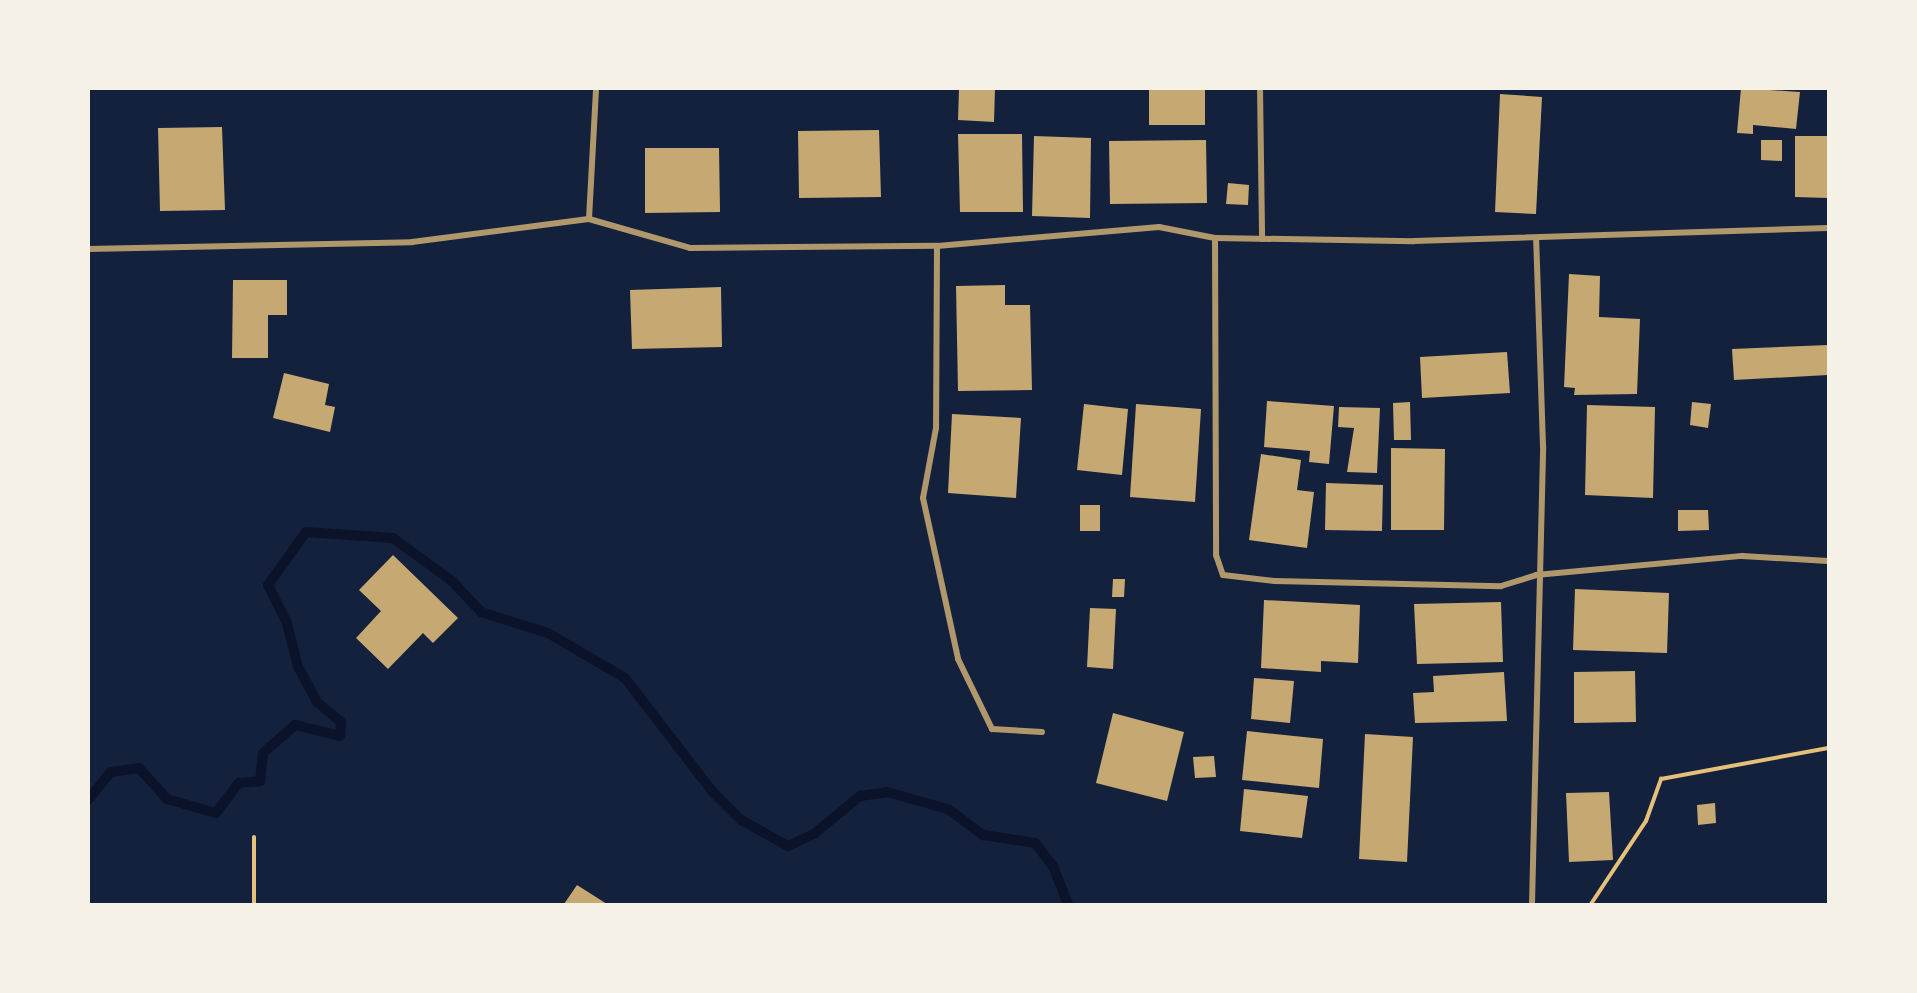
<!DOCTYPE html>
<html>
<head>
<meta charset="utf-8">
<style>
  body { margin:0 }
  #map { position:relative; width:1917px; height:993px; overflow:hidden; background:#14213d; font-family:Raleway,sans-serif }
  div>[style] { position:absolute }
  .stream>* { height:10px; margin:-5px; padding:0 5px; transform-origin:5px; border-radius:5px; background:#0b132b }
  .building>* { inset:0; background:#c6a872 }
  .path>* { height:4px; margin:-2px; padding:0 2px; transform-origin:2px; border-radius:2px; background:#e5c07b }
  .minor>* { height:6px; margin:-3px; padding:0 3px; transform-origin:3px; border-radius:3px; background:#b1986c }
  span { translate:-50% -50%; white-space:nowrap; text-align:center; line-height:1.15; -webkit-text-stroke:4.5px #f6f1e7; paint-order:stroke }
  .frame { position:absolute; inset:0; border:90px solid #f6f1e7; pointer-events:none }
</style>
</head>
<body>
<div id="map">
  <div class="stream">
    <i style="left:88px;top:800px;width:36px;rotate:-51deg"></i>
    <i style="left:111px;top:772px;width:28px;rotate:-8deg"></i>
    <i style="left:139px;top:768px;width:42px;rotate:47.9deg"></i>
    <i style="left:167px;top:799px;width:51px;rotate:15.9deg"></i>
    <i style="left:216px;top:813px;width:38px;rotate:-53deg"></i>
    <i style="left:239px;top:783px;width:21px;rotate:-5deg"></i>
    <i style="left:260px;top:781px;width:28px;rotate:-84deg"></i>
    <i style="left:263px;top:753px;width:43px;rotate:-41.2deg"></i>
    <i style="left:295px;top:725px;width:46px;rotate:13.7deg"></i>
    <i style="left:340px;top:736px;width:14px;rotate:-86deg"></i>
    <i style="left:341px;top:722px;width:31px;rotate:-140deg"></i>
    <i style="left:317px;top:702px;width:40px;rotate:-118deg"></i>
    <i style="left:298px;top:667px;width:45px;rotate:-104deg"></i>
    <i style="left:287px;top:623px;width:42px;rotate:-116.6deg"></i>
    <i style="left:268px;top:585px;width:65px;rotate:-54.4deg"></i>
    <i style="left:306px;top:532px;width:87px;rotate:3.9deg"></i>
    <i style="left:393px;top:538px;width:73px;rotate:36.1deg"></i>
    <i style="left:452px;top:581px;width:42px;rotate:46.9deg"></i>
    <i style="left:481px;top:612px;width:70px;rotate:17.4deg"></i>
    <i style="left:548px;top:633px;width:89px;rotate:30.3deg"></i>
    <i style="left:625px;top:678px;width:143px;rotate:52.4deg"></i>
    <i style="left:712px;top:791px;width:41px;rotate:45deg"></i>
    <i style="left:741px;top:820px;width:54px;rotate:29deg"></i>
    <i style="left:788px;top:846px;width:29px;rotate:-25deg"></i>
    <i style="left:814px;top:834px;width:60px;rotate:-39.6deg"></i>
    <i style="left:860px;top:796px;width:27px;rotate:-8deg"></i>
    <i style="left:887px;top:792px;width:63px;rotate:15.6deg"></i>
    <i style="left:948px;top:809px;width:44px;rotate:36.6deg"></i>
    <i style="left:983px;top:835px;width:53px;rotate:8.7deg"></i>
    <i style="left:1035px;top:843px;width:29px;rotate:52deg"></i>
    <i style="left:1053px;top:866px;width:41px;rotate:68.5deg"></i>
  </div>
  <div class="building">
    <i style="clip-path:polygon(959px 88px,995px 88px,994px 122px,958px 120px)"></i>
    <i style="clip-path:polygon(1149px 88px,1205px 88px,1205px 125px,1149px 125px)"></i>
    <i style="clip-path:polygon(1741px 88px,1800px 92px,1796px 129px,1753px 125px,1753px 134px,1737px 133px)"></i>
    <i style="clip-path:polygon(1500px 94px,1542px 97px,1536px 214px,1495px 212px)"></i>
    <i style="clip-path:polygon(222px 127px,225px 210px,160px 211px,158px 128px)"></i>
    <i style="clip-path:polygon(879px 130px,881px 197px,799px 198px,798px 131px)"></i>
    <i style="clip-path:polygon(958px 134px,1022px 134px,1023px 212px,960px 212px)"></i>
    <i style="clip-path:polygon(1034px 136px,1091px 138px,1090px 218px,1032px 216px)"></i>
    <i style="clip-path:polygon(1795px 136px,1828px 136px,1828px 198px,1795px 197px)"></i>
    <i style="clip-path:polygon(1206px 140px,1207px 203px,1110px 204px,1109px 141px)"></i>
    <i style="clip-path:polygon(1761px 140px,1782px 140px,1782px 161px,1761px 160px)"></i>
    <i style="clip-path:polygon(645px 148px,719px 148px,720px 212px,645px 213px)"></i>
    <i style="clip-path:polygon(1228px 183px,1249px 185px,1248px 205px,1226px 204px)"></i>
    <i style="clip-path:polygon(1569px 274px,1600px 276px,1599px 317px,1640px 319px,1637px 394px,1574px 395px,1575px 388px,1564px 387px)"></i>
    <i style="clip-path:polygon(233px 280px,287px 280px,287px 315px,268px 315px,268px 358px,232px 358px)"></i>
    <i style="clip-path:polygon(1005px 285px,1005px 305px,1030px 305px,1032px 390px,958px 391px,956px 286px)"></i>
    <i style="clip-path:polygon(721px 287px,722px 347px,632px 349px,630px 290px)"></i>
    <i style="clip-path:polygon(1828px 345px,1828px 375px,1734px 380px,1732px 349px)"></i>
    <i style="clip-path:polygon(1507px 352px,1510px 393px,1422px 398px,1420px 357px)"></i>
    <i style="clip-path:polygon(284px 373px,329px 384px,325px 405px,335px 407px,330px 432px,273px 418px)"></i>
    <i style="clip-path:polygon(1267px 401px,1334px 406px,1329px 464px,1309px 462px,1310px 451px,1264px 447px)"></i>
    <i style="clip-path:polygon(1410px 402px,1411px 440px,1394px 440px,1393px 403px)"></i>
    <i style="clip-path:polygon(1692px 402px,1711px 404px,1708px 428px,1690px 425px)"></i>
    <i style="clip-path:polygon(1084px 404px,1128px 409px,1122px 475px,1077px 470px)"></i>
    <i style="clip-path:polygon(1136px 404px,1201px 409px,1195px 502px,1130px 497px)"></i>
    <i style="clip-path:polygon(1587px 405px,1655px 407px,1653px 498px,1585px 495px)"></i>
    <i style="clip-path:polygon(1339px 407px,1380px 408px,1377px 473px,1347px 472px,1354px 428px,1338px 427px)"></i>
    <i style="clip-path:polygon(952px 414px,1021px 418px,1016px 498px,948px 493px)"></i>
    <i style="clip-path:polygon(1391px 448px,1445px 449px,1444px 530px,1391px 530px)"></i>
    <i style="clip-path:polygon(1261px 454px,1301px 460px,1297px 490px,1314px 492px,1307px 548px,1249px 540px)"></i>
    <i style="clip-path:polygon(1326px 483px,1383px 485px,1382px 531px,1325px 530px)"></i>
    <i style="clip-path:polygon(1080px 505px,1100px 505px,1100px 531px,1080px 531px)"></i>
    <i style="clip-path:polygon(1678px 510px,1708px 510px,1709px 530px,1678px 531px)"></i>
    <i style="clip-path:polygon(393px 555px,458px 618px,433px 643px,423px 633px,388px 669px,356px 638px,381px 611px,359px 590px)"></i>
    <i style="clip-path:polygon(1113px 579px,1125px 579px,1124px 597px,1112px 597px)"></i>
    <i style="clip-path:polygon(1575px 589px,1669px 593px,1667px 653px,1573px 650px)"></i>
    <i style="clip-path:polygon(1264px 600px,1360px 605px,1358px 663px,1321px 661px,1321px 672px,1261px 668px)"></i>
    <i style="clip-path:polygon(1501px 602px,1503px 662px,1417px 664px,1414px 604px)"></i>
    <i style="clip-path:polygon(1090px 608px,1116px 609px,1113px 669px,1087px 667px)"></i>
    <i style="clip-path:polygon(1635px 671px,1636px 722px,1574px 723px,1574px 672px)"></i>
    <i style="clip-path:polygon(1504px 672px,1507px 721px,1415px 723px,1413px 693px,1434px 692px,1433px 676px)"></i>
    <i style="clip-path:polygon(1254px 678px,1294px 681px,1290px 723px,1251px 719px)"></i>
    <i style="clip-path:polygon(1113px 713px,1184px 732px,1167px 801px,1096px 783px)"></i>
    <i style="clip-path:polygon(1247px 731px,1323px 739px,1319px 788px,1242px 780px)"></i>
    <i style="clip-path:polygon(1365px 734px,1413px 737px,1407px 862px,1359px 859px)"></i>
    <i style="clip-path:polygon(1214px 756px,1216px 777px,1195px 778px,1193px 757px)"></i>
    <i style="clip-path:polygon(1244px 789px,1308px 796px,1302px 838px,1240px 831px)"></i>
    <i style="clip-path:polygon(1609px 792px,1613px 860px,1569px 862px,1566px 793px)"></i>
    <i style="clip-path:polygon(1715px 803px,1716px 823px,1698px 825px,1697px 805px)"></i>
    <i style="clip-path:polygon(577px 885px,607px 904px,564px 904px)"></i>
  </div>
  <div class="path">
    <i style="left:254px;top:904px;width:67px;rotate:-90deg"></i>
    <i style="left:1591px;top:904px;width:100px;rotate:-56.5deg"></i>
    <i style="left:1646px;top:821px;width:45px;rotate:-70.3deg"></i>
    <i style="left:1661px;top:779px;width:170px;rotate:-10.5deg"></i>
  </div>
  <div class="minor">
    <i style="left:1260px;top:88px;width:151px;rotate:89.2deg"></i>
    <i style="left:589px;top:219px;width:131px;rotate:-86.9deg"></i>
    <i style="left:1215px;top:238px;width:317px;rotate:89.8deg"></i>
    <i style="left:1216px;top:555px;width:21px;rotate:71deg"></i>
    <i style="left:1223px;top:575px;width:52px;rotate:6.6deg"></i>
    <i style="left:1275px;top:581px;width:226px;rotate:1.3deg"></i>
    <i style="left:1501px;top:586px;width:37px;rotate:-17deg"></i>
    <i style="left:1536px;top:575px;width:207px;rotate:-5.3deg"></i>
    <i style="left:1742px;top:556px;width:86px;rotate:3.3deg"></i>
    <i style="left:937px;top:246px;width:182px;rotate:90.3deg"></i>
    <i style="left:936px;top:428px;width:71px;rotate:100.5deg"></i>
    <i style="left:923px;top:498px;width:165px;rotate:77.7deg"></i>
    <i style="left:958px;top:659px;width:78px;rotate:64.1deg"></i>
    <i style="left:992px;top:729px;width:50px;rotate:3.4deg"></i>
    <i style="left:88px;top:249px;width:324px;rotate:-1.2deg"></i>
    <i style="left:412px;top:242px;width:178px;rotate:-7.4deg"></i>
    <i style="left:589px;top:219px;width:105px;rotate:16deg"></i>
    <i style="left:690px;top:248px;width:247px;rotate:-0.5deg"></i>
    <i style="left:937px;top:246px;width:223px;rotate:-4.9deg"></i>
    <i style="left:1159px;top:227px;width:57px;rotate:11.1deg"></i>
    <i style="left:1215px;top:238px;width:199px;rotate:0.9deg"></i>
    <i style="left:1414px;top:241px;width:414px;rotate:-1.8deg"></i>
    <i style="left:1532px;top:904px;width:458px;rotate:-88.6deg"></i>
    <i style="left:1543px;top:446px;width:208px;rotate:-91.9deg"></i>
  </div>
  <div class="frame"></div>
</div>
</body>
</html>
